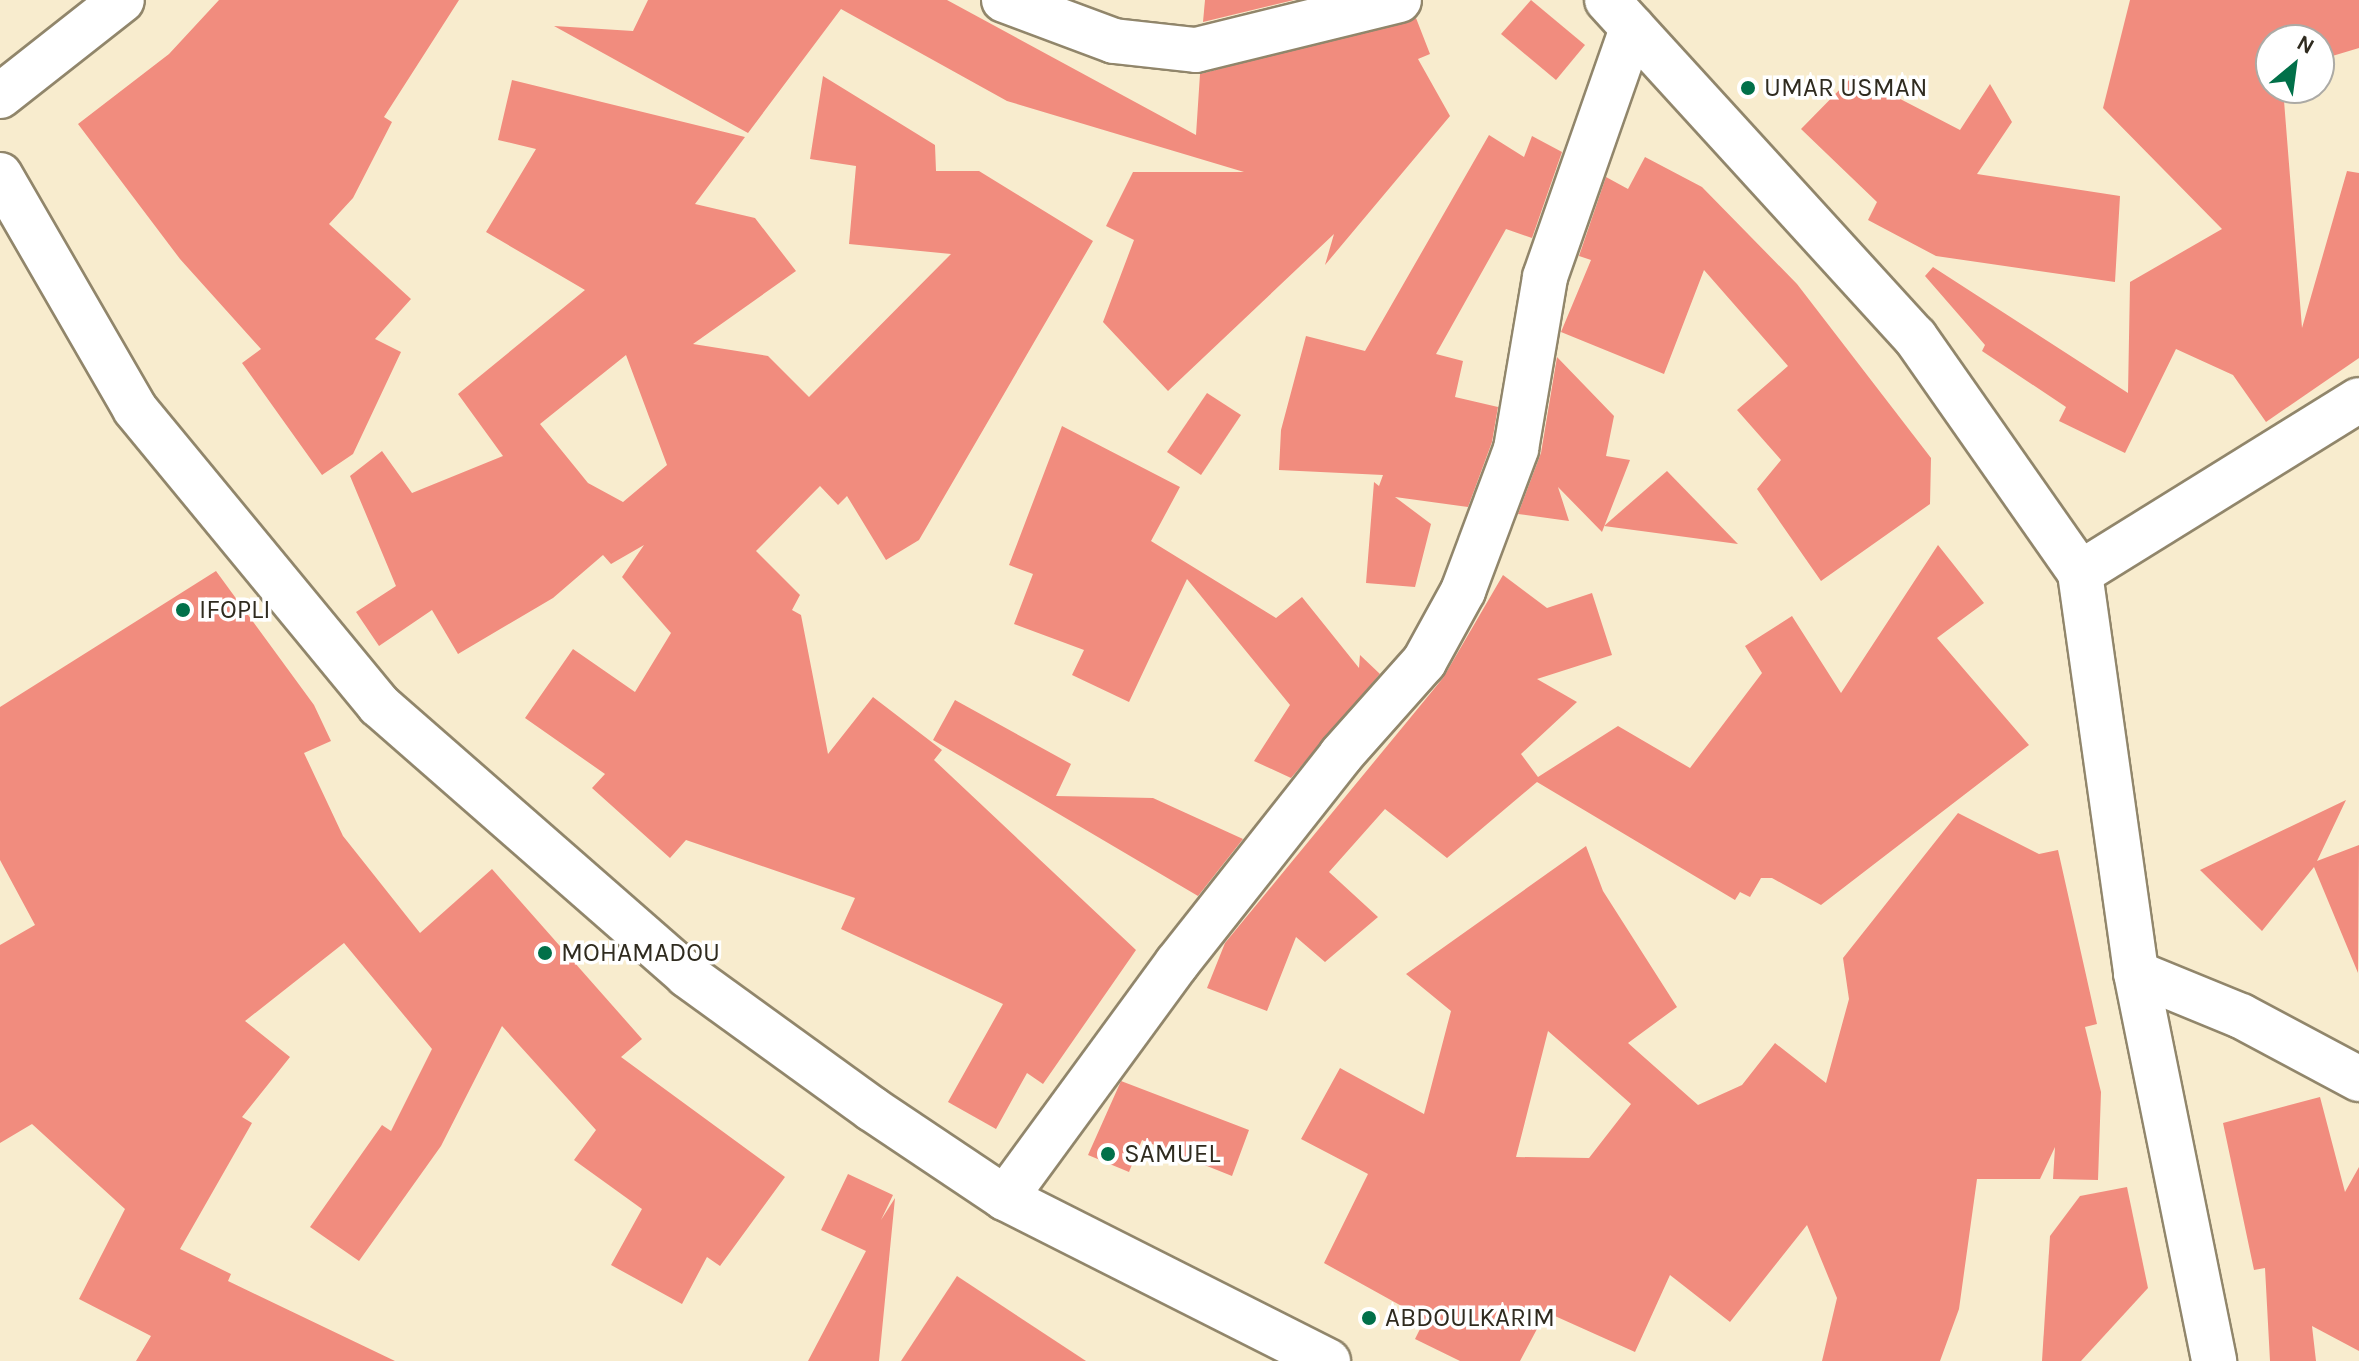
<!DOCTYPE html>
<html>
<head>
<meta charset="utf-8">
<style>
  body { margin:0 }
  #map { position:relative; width:2359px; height:1361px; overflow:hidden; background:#f8ecce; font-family:Karla,sans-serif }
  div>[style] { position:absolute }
  .building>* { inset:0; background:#f18c7e }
  .roads { filter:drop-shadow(2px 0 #91866b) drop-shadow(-2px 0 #91866b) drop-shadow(0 2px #91866b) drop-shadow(0 -2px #91866b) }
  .minor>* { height:44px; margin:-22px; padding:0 22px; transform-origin:22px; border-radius:22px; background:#fff }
  .primary>* { height:44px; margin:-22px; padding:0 22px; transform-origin:22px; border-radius:22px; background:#fff }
  .dots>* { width:22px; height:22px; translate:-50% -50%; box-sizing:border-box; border:4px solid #fff; border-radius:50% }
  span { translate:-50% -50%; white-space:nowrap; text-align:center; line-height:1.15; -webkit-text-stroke:7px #fff; paint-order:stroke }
  .poi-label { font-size:26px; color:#2f2b1f }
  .left { translate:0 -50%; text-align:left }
  .north { position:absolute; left:2255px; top:24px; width:80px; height:80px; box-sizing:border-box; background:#fff; border:2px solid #acaaa5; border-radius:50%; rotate:29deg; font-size:22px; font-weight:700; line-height:32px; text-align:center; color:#2f2b1f }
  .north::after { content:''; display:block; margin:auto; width:28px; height:36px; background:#017049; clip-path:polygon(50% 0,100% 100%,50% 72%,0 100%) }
</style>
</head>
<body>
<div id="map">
  <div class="building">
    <i style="clip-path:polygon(219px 0,459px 0,384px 117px,392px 122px,353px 198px,329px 224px,411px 299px,375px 339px,401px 352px,353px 454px,322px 475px,242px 363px,261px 349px,180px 259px,78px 124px,169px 54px)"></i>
    <i style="clip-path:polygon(648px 0,947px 0,1196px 135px,1200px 74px,1416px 18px,1430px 54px,1418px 59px,1450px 116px,1325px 265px,1334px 234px,1168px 391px,1103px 322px,1134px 240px,1106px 226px,1133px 172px,1244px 172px,1007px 101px,841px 9px,748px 133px,554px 26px,633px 31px)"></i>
    <i style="clip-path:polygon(1205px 0,1294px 0,1203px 22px)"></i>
    <i style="clip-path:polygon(1531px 0,1585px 45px,1556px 80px,1501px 34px)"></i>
    <i style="clip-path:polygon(2130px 0,2359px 0,2359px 48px,2319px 60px,2319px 40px,2271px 40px,2271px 88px,2283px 88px,2302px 328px,2347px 171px,2359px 173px,2359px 358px,2266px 422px,2233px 375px,2176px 349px,2125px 453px,2059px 421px,2066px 407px,1982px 351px,1985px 345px,1925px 276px,1933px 267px,2128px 393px,2130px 282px,2222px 229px,2103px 108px)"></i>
    <i style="clip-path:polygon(1854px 75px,1960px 130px,1990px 84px,2012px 122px,1977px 174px,2120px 196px,2115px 282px,1936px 256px,1868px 220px,1877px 202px,1801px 129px)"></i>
    <i style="clip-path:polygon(evenodd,823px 76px,935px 145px,936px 171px,979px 171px,1093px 241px,919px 540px,886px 560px,847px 496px,838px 505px,820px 486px,756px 551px,800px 595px,792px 610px,801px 615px,828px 754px,873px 697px,942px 750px,934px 760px,1136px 950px,1043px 1084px,1027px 1073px,996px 1129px,948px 1102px,1003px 1004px,841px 929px,855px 898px,686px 840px,670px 858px,592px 788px,605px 774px,525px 718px,573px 649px,635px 692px,671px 633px,622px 577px,644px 545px,611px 564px,603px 555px,553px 598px,458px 654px,432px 610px,379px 646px,356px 612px,396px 586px,350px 476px,382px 451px,412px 493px,503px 456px,458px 394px,585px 290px,486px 232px,536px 149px,498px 140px,512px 80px,745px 137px,695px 204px,755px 218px,796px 271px,693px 344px,768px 356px,809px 397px,951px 254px,849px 244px,856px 166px,810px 159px,823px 76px,626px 355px,667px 465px,623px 502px,588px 483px,540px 424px,626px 355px)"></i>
    <i style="clip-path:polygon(1489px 135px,1524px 157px,1532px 136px,1562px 152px,1532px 238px,1506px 229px,1436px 354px,1463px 361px,1455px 397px,1498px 407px,1492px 442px,1468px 507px,1395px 497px,1431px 524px,1415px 587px,1366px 583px,1374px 482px,1379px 486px,1383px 475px,1279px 470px,1281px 430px,1306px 336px,1365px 351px)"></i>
    <i style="clip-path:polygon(1645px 157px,1702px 187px,1797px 284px,1931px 458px,1930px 504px,1821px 581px,1757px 489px,1781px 460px,1737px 410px,1788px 366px,1704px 270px,1664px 374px,1561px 332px,1591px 260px,1579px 256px,1606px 177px,1628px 189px)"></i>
    <i style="clip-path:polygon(1557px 357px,1614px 416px,1606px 456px,1630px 460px,1602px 532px,1558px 487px,1569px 521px,1518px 514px,1541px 453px)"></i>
    <i style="clip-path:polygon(1207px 393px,1241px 415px,1201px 475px,1167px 452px)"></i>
    <i style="clip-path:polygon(1062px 426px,1180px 487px,1151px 541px,1276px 618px,1302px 597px,1359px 668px,1360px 655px,1380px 674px,1291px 778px,1254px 761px,1290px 705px,1187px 579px,1129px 702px,1072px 675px,1084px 650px,1014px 624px,1033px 574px,1009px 565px)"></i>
    <i style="clip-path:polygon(1667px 471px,1738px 544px,1604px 526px)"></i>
    <i style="clip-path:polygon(1938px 545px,1984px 603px,1937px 638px,2029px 745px,1821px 905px,1772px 878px,1761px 878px,1750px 897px,1740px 892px,1735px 900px,1537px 782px,1447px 858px,1385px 809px,1329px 872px,1378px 917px,1325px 962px,1296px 937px,1267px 1011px,1207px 988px,1225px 943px,1443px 678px,1503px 575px,1547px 608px,1592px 593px,1612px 655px,1537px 679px,1577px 702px,1521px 754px,1538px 777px,1618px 726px,1690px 768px,1762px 673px,1745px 646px,1792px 616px,1841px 693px)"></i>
    <i style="clip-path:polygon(216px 571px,314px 705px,331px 741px,304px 753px,343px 836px,420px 933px,492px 869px,642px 1039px,621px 1057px,785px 1177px,720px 1266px,707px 1257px,682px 1304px,611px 1265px,642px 1209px,574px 1160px,596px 1130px,502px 1026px,441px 1146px,359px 1261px,310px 1227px,382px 1125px,391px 1131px,432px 1049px,344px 943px,245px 1021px,290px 1057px,242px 1117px,252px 1123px,180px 1249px,231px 1274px,228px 1281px,395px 1361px,136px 1361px,151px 1336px,79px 1299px,125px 1209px,32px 1124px,0 1143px,0 945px,35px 925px,0 860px,0 707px)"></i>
    <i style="clip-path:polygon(955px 700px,1071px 764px,1056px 796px,1153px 798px,1243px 839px,1198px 896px,933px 740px)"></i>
    <i style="clip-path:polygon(2346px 800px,2317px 861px,2359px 845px,2358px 973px,2314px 867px,2262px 931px,2200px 870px)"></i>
    <i style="clip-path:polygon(evenodd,1958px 813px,2039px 854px,2058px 850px,2097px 1024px,2085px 1027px,2101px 1092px,2098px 1180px,2053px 1179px,2055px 1147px,2040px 1179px,1977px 1179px,1959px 1309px,1940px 1361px,1822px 1361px,1837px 1298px,1807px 1225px,1730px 1322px,1670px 1275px,1635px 1352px,1546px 1312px,1520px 1361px,1460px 1361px,1415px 1339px,1425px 1319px,1324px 1263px,1368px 1174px,1301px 1139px,1340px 1068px,1424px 1114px,1451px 1011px,1406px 974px,1586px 846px,1603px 891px,1677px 1007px,1628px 1043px,1698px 1105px,1742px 1085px,1775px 1043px,1826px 1083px,1849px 999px,1843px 958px,1958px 813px,1548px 1031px,1631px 1104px,1589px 1158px,1516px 1157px,1548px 1031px)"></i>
    <i style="clip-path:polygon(1121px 1081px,1249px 1130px,1232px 1176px,1142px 1140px,1129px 1172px,1088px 1155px)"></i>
    <i style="clip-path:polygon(2320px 1097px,2345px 1192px,2359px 1167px,2359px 1351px,2312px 1326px,2316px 1361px,2270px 1361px,2265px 1268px,2254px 1270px,2223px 1123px)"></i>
    <i style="clip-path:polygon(848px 1174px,893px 1195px,881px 1220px,895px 1198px,879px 1361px,808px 1361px,866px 1251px,821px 1230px)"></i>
    <i style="clip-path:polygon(2127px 1187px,2148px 1288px,2081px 1361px,2042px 1361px,2050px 1236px,2080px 1196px)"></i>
    <i style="clip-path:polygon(957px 1276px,1086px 1361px,901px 1361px)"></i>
  </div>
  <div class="roads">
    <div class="minor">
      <i style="left:1004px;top:0;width:117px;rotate:20.4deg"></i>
      <i style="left:1114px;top:41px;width:82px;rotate:6.3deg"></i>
      <i style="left:1196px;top:50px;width:209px;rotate:-13.8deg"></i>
      <i style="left:1607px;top:0;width:457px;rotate:47.6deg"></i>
      <i style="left:1915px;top:337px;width:288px;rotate:55deg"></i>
      <i style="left:2080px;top:573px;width:404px;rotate:82deg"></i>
      <i style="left:2136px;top:973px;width:396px;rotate:78.6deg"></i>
      <i style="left:0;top:96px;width:155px;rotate:-38.2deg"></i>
      <i style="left:2080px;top:573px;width:328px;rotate:-31.8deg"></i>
      <i style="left:2136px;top:973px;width:113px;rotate:22.3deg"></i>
      <i style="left:2241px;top:1016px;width:134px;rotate:28.1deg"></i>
      <i style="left:1005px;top:1198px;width:291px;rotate:-53.8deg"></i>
      <i style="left:1177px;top:963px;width:265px;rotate:-51.7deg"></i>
      <i style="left:1341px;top:755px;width:125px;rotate:-48.3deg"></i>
      <i style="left:1424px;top:662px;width:81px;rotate:-61.2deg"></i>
      <i style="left:1463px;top:591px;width:152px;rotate:-69.5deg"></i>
      <i style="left:1516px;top:449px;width:174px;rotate:-80.4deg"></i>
      <i style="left:1545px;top:277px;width:264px;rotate:-70.7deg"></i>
    </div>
    <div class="primary">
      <i style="left:0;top:175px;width:270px;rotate:60deg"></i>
      <i style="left:135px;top:409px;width:384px;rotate:50.5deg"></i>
      <i style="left:379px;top:705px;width:410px;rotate:41.2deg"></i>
      <i style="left:687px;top:975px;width:228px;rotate:35.9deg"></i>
      <i style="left:872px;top:1109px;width:160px;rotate:33.8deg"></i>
      <i style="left:1005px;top:1198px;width:362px;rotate:26.8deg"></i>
    </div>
  </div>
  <div class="dots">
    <i style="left:1748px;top:88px;background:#017049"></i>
    <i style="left:183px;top:610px;background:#017049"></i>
    <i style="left:545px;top:953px;background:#017049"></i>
    <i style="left:1108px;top:1154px;background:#017049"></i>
    <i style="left:1369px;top:1318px;background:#017049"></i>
  </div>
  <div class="poi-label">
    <span class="left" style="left:1764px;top:88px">UMAR USMAN</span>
    <span class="left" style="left:199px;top:610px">IFOPLI</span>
    <span class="left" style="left:561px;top:953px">MOHAMADOU</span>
    <span class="left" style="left:1124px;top:1154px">SAMUEL</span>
    <span class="left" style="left:1385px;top:1318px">ABDOULKARIM</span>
  </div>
  <div class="north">N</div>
</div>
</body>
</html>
